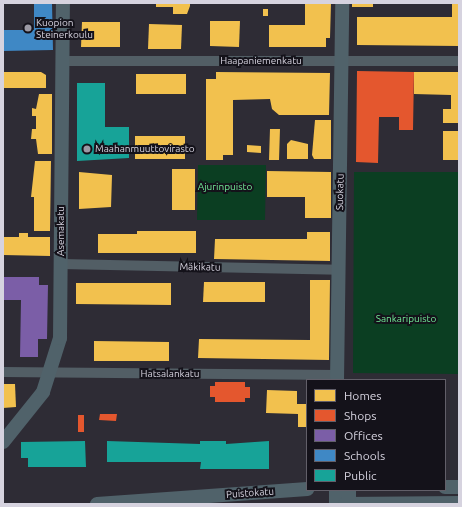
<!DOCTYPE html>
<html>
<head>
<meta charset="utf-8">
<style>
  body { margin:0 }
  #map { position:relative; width:462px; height:507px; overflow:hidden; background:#2e2c35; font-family:Ubuntu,sans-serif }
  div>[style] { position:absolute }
  .green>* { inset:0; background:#0b3e22 }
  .homes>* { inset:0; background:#f2c14e }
  .shops>* { inset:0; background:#e4572e }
  .offices>* { inset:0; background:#7b5ea7 }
  .schools>* { inset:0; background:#3f88c5 }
  .public>* { inset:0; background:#17a398 }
  .street>* { height:10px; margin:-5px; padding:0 5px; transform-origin:5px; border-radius:5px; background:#525e65 }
  .secondary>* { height:14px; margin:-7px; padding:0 7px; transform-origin:7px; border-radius:7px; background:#50626a }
  .dots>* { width:11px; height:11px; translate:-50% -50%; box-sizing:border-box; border:2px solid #14121a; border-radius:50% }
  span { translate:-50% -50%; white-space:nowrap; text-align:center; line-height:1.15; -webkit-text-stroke:4px #14121a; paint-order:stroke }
  .poi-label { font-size:10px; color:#d6d3df }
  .left { translate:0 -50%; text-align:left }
  .street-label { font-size:10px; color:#d6d3df }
  .park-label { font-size:10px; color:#72ea98 }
  .frame { position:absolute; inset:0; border:4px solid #d6d3df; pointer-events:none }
  .legend { position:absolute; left:306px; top:379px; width:140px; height:112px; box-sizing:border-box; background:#14121a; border:1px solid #625f69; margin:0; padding:5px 7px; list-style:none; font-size:12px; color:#d6d3df }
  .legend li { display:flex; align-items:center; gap:8px; height:20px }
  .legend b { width:20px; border:1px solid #625f69 }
</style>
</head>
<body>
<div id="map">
  <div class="green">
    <i style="clip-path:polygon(198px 165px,266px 165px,265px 220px,197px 220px)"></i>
    <i style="clip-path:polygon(354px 172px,459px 172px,459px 374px,353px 373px)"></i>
  </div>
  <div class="homes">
    <i style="clip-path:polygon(156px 3px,190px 3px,190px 6px,187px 14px,173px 14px,173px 7px,156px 7px)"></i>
    <i style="clip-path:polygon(305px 3px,331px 3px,330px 38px,326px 38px,326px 47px,269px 47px,269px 25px,305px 25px)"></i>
    <i style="clip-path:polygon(352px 3px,373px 3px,373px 7px,352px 7px)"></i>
    <i style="clip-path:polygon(452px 3px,459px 3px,459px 46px,357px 45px,357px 17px,452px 17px)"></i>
    <i style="clip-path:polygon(263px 9px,268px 9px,268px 16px,263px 16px)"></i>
    <i style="clip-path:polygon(210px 21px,240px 21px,239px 47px,210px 46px)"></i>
    <i style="clip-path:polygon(82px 22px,120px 22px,120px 47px,81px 47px)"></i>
    <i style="clip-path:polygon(149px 24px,182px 25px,181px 49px,148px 49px)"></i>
    <i style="clip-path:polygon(4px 72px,41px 72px,46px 75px,46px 88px,3px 88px)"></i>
    <i style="clip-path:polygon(216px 72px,330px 73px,329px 115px,279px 115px,272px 109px,270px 99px,233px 100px,233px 155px,223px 155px,223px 160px,206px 160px,206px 79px,216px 79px)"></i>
    <i style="clip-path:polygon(414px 72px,459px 72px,459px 123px,443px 123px,443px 109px,451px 109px,451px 95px,414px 94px)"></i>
    <i style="clip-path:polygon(136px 74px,186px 74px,186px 94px,136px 94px)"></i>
    <i style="clip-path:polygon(39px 94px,52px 94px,52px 154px,38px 154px,36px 139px,31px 139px,32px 129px,36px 129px,36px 116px,32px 116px,32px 108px,36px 109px)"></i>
    <i style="clip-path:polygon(315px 120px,331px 120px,331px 159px,314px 159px,312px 155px)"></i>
    <i style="clip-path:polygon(270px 129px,280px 129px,279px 160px,269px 160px)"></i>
    <i style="clip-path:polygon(443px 131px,459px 131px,459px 160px,443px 160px)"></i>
    <i style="clip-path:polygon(135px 136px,185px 136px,185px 159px,135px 159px)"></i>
    <i style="clip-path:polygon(291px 140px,308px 144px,308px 159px,287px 159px,287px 144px)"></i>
    <i style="clip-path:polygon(247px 145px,261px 146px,261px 153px,247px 152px)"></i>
    <i style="clip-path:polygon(35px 161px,51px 161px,50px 231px,34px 231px,34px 197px,31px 197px)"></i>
    <i style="clip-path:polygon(172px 169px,195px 169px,195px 210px,172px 210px)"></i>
    <i style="clip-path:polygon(267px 171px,331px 172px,331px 218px,305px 218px,305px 197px,267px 197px)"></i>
    <i style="clip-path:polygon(79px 172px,112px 175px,111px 207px,79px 209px)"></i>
    <i style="clip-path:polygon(137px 231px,196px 231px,196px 253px,98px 253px,98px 234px,137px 234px)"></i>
    <i style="clip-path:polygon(307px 232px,330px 232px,330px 261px,214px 259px,215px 239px,307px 239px)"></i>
    <i style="clip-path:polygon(19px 233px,28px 233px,28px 237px,50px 237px,50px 256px,3px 255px,3px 237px,19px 237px)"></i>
    <i style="clip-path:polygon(310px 280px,330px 280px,329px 360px,198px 358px,199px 339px,310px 340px)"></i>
    <i style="clip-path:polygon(204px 282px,265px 282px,265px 302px,203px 302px)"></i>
    <i style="clip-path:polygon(76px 283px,171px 283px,171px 305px,76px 304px)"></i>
    <i style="clip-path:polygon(94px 341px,169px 342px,169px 361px,94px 361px)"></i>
    <i style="clip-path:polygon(3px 384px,15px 384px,16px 407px,3px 408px)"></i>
    <i style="clip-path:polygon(267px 390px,297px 391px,297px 404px,307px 404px,307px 427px,298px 427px,298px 414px,266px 413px)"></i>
  </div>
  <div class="shops">
    <i style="clip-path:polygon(357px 71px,414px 72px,413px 130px,399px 130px,399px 117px,379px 117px,378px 163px,356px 162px)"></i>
    <i style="clip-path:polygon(215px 382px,245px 382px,245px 387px,250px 387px,250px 398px,245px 398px,245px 402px,215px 402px,215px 397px,210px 397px,210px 386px,215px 386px)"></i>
    <i style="clip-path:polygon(100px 414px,117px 414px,116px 421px,99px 420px)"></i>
    <i style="clip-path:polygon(78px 415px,84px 415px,84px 432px,78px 432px)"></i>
  </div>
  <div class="offices">
    <i style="clip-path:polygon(3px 277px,39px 277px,39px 285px,48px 285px,47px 339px,38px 339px,38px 357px,20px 357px,21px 300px,3px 300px)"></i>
  </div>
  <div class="schools">
    <i style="clip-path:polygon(34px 3px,52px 3px,53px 50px,3px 51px,3px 30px,34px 30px)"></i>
  </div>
  <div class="public">
    <i style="clip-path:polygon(77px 83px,105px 83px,105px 127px,129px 127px,129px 158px,77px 161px)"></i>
    <i style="clip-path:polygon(85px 441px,86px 467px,28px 467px,28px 458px,21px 458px,21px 442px)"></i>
    <i style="clip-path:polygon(107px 441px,200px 444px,200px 441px,226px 441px,226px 444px,269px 441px,269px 469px,200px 469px,201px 462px,107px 462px)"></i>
  </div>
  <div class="street">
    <i style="left:62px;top:61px;width:397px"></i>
    <i style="left:61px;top:264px;width:278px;rotate:1.2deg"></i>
    <i style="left:3px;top:372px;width:334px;rotate:0.5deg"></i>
  </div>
  <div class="secondary">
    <i style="left:337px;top:380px;width:377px;rotate:-89.2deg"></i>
    <i style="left:3px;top:442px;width:64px;rotate:-51.3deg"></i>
    <i style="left:43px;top:392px;width:57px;rotate:-72.5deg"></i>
    <i style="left:60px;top:338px;width:335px;rotate:-89.5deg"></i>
    <i style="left:445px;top:487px;width:14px"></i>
    <i style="left:97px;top:504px;width:211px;rotate:-4.1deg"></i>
    <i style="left:336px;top:504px;width:14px;rotate:-90deg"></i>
    <i style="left:345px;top:504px;width:114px;rotate:-0.5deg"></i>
    <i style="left:349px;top:504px;width:14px;rotate:-90deg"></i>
  </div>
  <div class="dots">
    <i style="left:28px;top:28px;background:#9b99a4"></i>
    <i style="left:87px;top:149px;background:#9b99a4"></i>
  </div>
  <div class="poi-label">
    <span class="left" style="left:36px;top:28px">Kuopion<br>Steinerkoulu</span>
    <span class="left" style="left:95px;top:149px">Maahanmuuttovirasto</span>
  </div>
  <div class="street-label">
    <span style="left:261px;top:61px">Haapaniemenkatu</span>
    <span style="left:340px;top:192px;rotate:-89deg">Suokatu</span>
    <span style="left:61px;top:231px;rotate:-90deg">Asemakatu</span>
    <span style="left:200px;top:267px;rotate:1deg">Mäkikatu</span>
    <span style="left:170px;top:374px">Hatsalankatu</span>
    <span style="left:250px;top:493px;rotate:-4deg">Puistokatu</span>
  </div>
  <div class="park-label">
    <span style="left:225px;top:187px">Ajurinpuisto</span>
    <span style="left:406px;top:319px">Sankaripuisto</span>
  </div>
  <div class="frame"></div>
  <ul class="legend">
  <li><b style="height:11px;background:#f2c14e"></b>Homes</li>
  <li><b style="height:11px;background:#e4572e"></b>Shops</li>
  <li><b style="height:11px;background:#7b5ea7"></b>Offices</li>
  <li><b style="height:11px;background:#3f88c5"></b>Schools</li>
  <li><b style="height:11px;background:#17a398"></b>Public</li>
  </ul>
</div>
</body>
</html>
